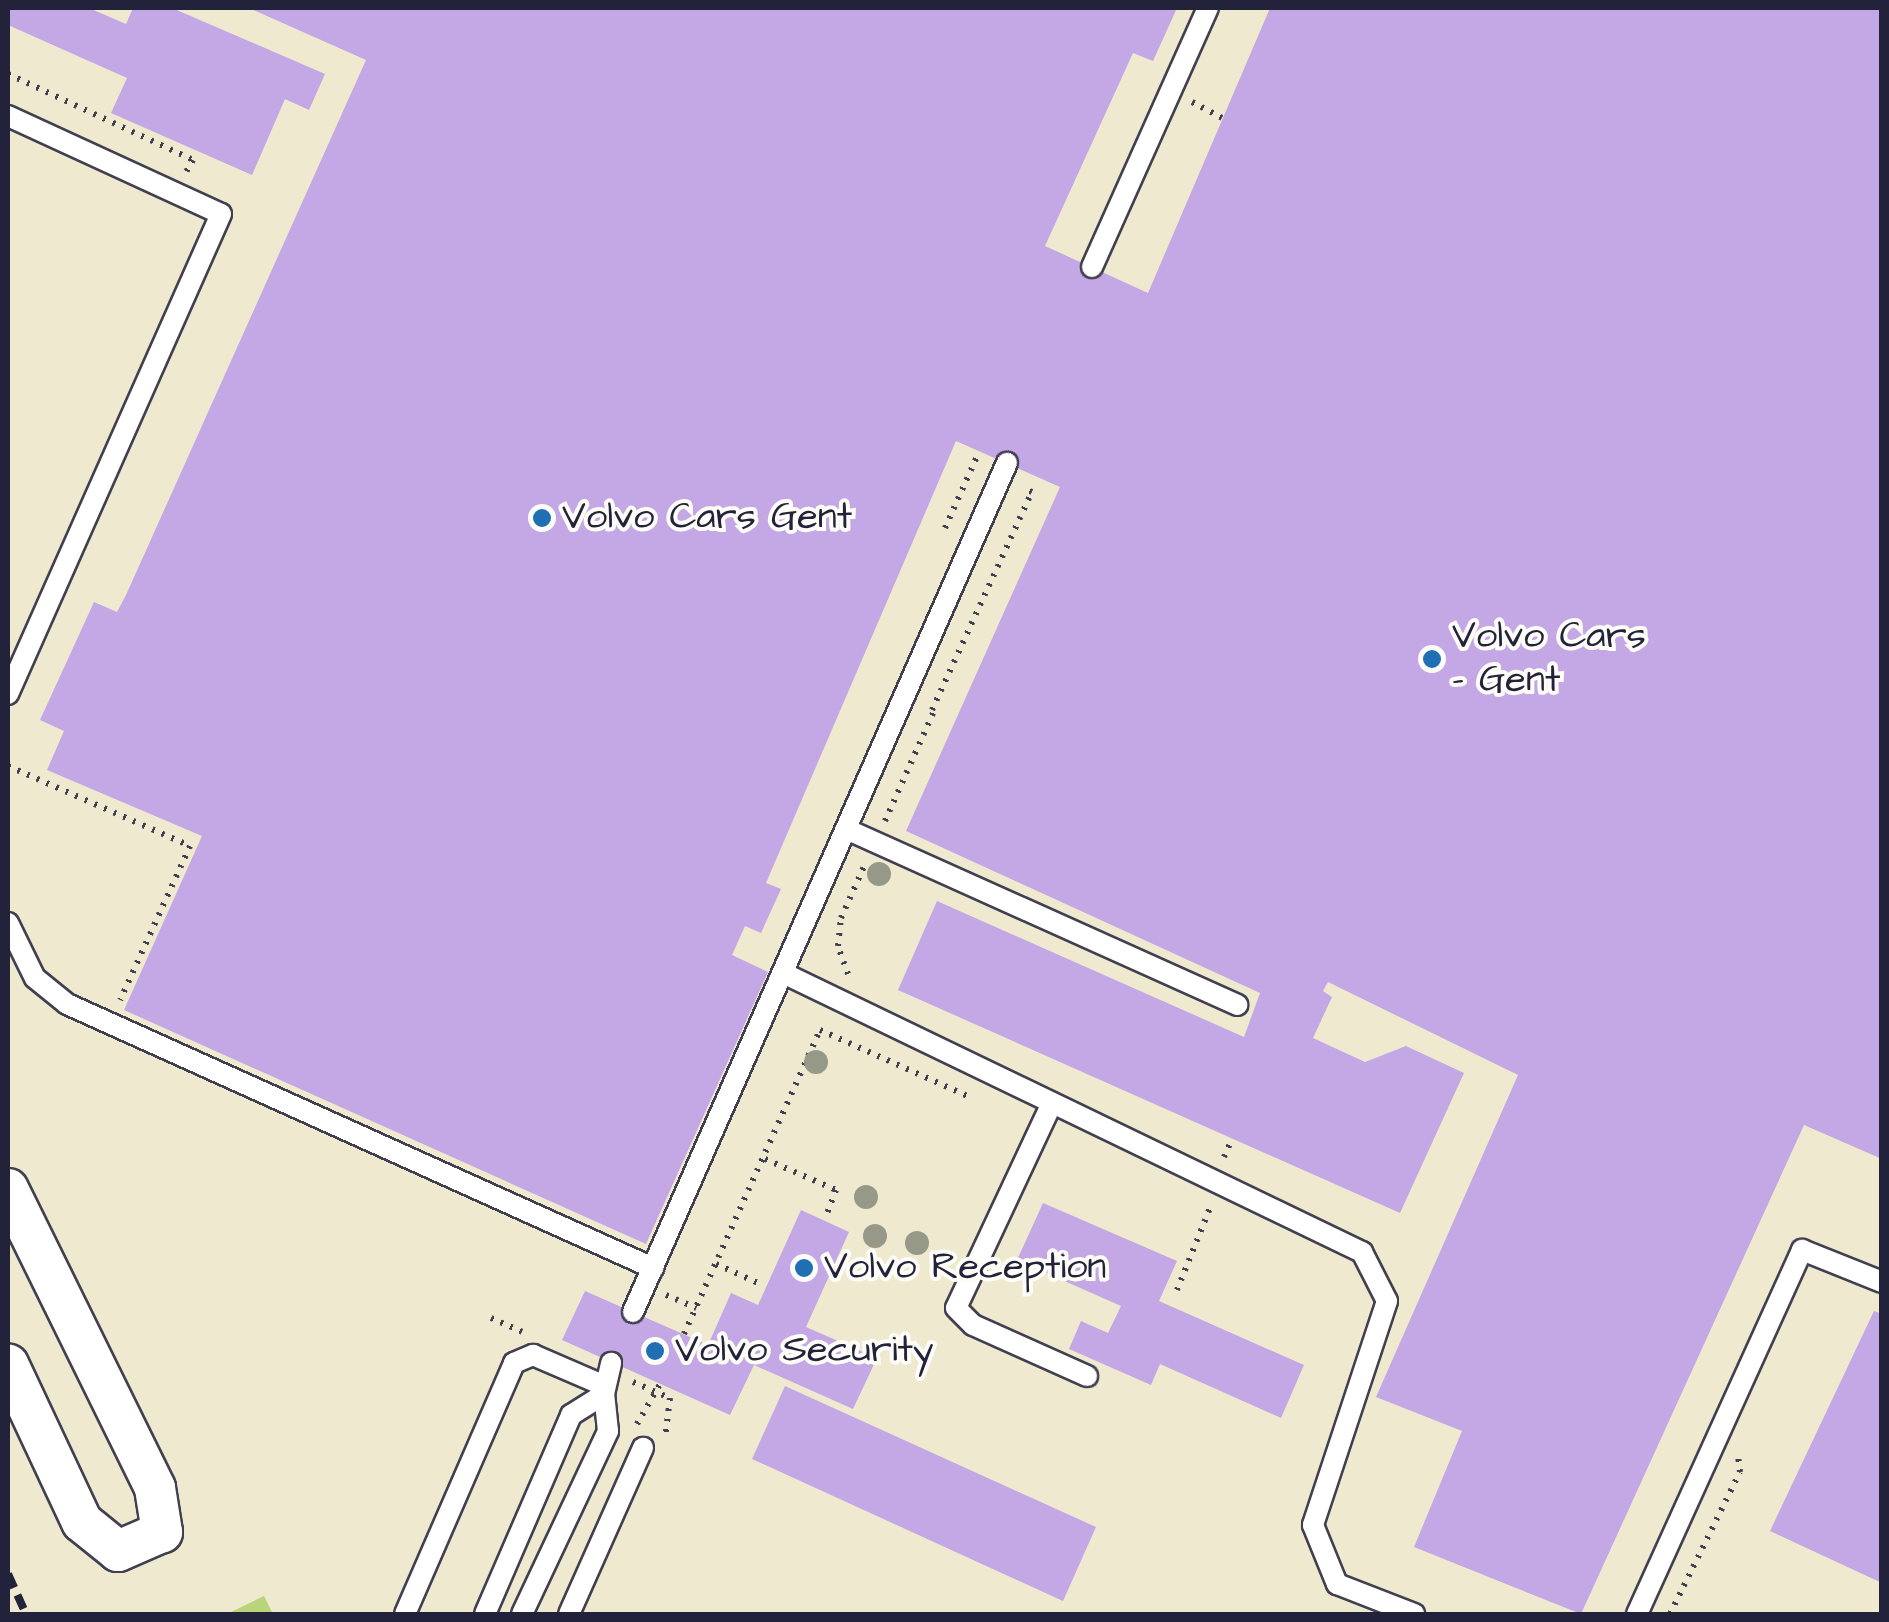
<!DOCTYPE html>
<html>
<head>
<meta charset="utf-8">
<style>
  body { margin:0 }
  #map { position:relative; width:1889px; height:1622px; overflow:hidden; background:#eee9cf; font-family:"Architects Daughter",sans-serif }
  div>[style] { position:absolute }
  .green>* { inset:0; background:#b9d47a }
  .building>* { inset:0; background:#c3a8e5 }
  .path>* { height:6px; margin-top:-3px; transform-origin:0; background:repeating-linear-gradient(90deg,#414051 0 2.5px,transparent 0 10.5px) }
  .roads { filter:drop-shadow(2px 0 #414051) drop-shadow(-2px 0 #414051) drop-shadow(0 2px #414051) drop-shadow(0 -2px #414051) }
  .lane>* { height:20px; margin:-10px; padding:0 10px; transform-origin:10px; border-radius:10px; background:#fff }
  .street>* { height:40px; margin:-20px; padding:0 20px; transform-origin:20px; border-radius:20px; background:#fff }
  .rail>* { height:8px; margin-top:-4px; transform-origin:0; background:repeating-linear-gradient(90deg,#22223b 0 15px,transparent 0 23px) }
  .trees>* { width:24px; height:24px; margin:-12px; border-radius:50%; background:#979988 }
  .dots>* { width:28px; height:28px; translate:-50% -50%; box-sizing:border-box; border:5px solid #fdfcf7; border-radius:50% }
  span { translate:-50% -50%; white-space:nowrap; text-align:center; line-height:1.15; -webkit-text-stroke:8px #fdfcf7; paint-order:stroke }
  .poi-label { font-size:38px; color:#22223b }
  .left { translate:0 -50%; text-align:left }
  .frame { position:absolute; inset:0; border:10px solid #22223b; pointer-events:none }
</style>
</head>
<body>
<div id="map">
  <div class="green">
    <i style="clip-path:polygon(264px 1596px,273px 1614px,227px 1614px)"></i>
  </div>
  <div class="building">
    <i style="clip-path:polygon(8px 8px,89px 8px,126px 24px,133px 8px,172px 8px,325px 74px,309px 110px,285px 99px,252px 175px,111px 113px,127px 78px,8px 25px)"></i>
    <i style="clip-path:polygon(249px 8px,1177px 8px,1153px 61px,1133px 53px,1045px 246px,1148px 293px,1270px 8px,1882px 8px,1882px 1159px,1804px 1125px,1581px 1614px,1414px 1547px,1462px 1431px,1376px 1397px,1518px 1075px,1328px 982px,1323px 991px,1332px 997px,1313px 1038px,1365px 1062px,1406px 1046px,1464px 1073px,1400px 1213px,898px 990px,937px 901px,1244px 1037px,1260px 993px,906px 831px,1060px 487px,956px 441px,766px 883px,781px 889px,761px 933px,745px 926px,732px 955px,768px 972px,646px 1244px,124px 1010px,202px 836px,47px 770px,64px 731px,40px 720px,94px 602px,117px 612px,126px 595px,366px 60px)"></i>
    <i style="clip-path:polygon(1043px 1203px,1177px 1261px,1159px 1301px,1304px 1365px,1281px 1418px,1160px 1364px,1151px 1385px,1069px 1349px,1081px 1321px,1108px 1333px,1121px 1306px,1017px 1260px)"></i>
    <i style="clip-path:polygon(801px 1210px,849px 1232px,806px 1327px,877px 1358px,853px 1409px,754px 1365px,730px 1415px,562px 1340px,585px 1291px,708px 1345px,731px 1293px,758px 1305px)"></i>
    <i style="clip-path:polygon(1874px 1311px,1882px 1314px,1882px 1583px,1770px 1531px)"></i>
    <i style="clip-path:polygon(785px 1386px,1096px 1527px,1063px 1601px,752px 1459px)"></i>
  </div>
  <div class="path">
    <i style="left:8px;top:74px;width:204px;rotate:24.9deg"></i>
    <i style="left:193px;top:160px;width:14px;rotate:120deg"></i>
    <i style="left:1192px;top:102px;width:34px;rotate:28deg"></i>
    <i style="left:945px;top:528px;width:83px;rotate:-65.9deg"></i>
    <i style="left:932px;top:710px;width:240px;rotate:-65.4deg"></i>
    <i style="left:1032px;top:492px;width:10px;rotate:-156deg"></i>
    <i style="left:8px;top:766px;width:199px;rotate:23.7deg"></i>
    <i style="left:190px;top:846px;width:169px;rotate:114.4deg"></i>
    <i style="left:885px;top:821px;width:120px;rotate:-66deg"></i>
    <i style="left:848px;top:974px;width:30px;rotate:-110deg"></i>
    <i style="left:838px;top:946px;width:28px;rotate:-84deg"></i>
    <i style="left:841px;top:918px;width:59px;rotate:-66deg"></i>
    <i style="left:820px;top:1030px;width:164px;rotate:24.1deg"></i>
    <i style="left:1224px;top:1157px;width:20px;rotate:-66deg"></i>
    <i style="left:765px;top:1159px;width:77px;rotate:23.6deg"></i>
    <i style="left:836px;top:1190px;width:30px;rotate:111deg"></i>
    <i style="left:716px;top:1264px;width:48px;rotate:24.4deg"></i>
    <i style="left:1177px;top:1290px;width:88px;rotate:-68.1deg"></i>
    <i style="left:666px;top:1295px;width:33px;rotate:23deg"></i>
    <i style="left:491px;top:1318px;width:34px;rotate:24deg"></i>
    <i style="left:684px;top:1334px;width:333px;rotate:-65.9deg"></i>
    <i style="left:633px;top:1382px;width:40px;rotate:23.4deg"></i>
    <i style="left:670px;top:1398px;width:38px;rotate:97deg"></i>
    <i style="left:637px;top:1424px;width:46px;rotate:-60.1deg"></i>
    <i style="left:1670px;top:1614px;width:158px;rotate:-63.8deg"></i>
    <i style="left:1740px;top:1472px;width:17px;rotate:-97deg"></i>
  </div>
  <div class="roads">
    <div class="lane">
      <i style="left:8px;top:116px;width:234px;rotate:24.7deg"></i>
      <i style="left:221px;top:214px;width:525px;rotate:113.93deg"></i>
      <i style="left:1092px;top:267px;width:284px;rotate:-65.9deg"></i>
      <i style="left:846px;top:829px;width:429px;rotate:24.2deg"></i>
      <i style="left:8px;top:923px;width:61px;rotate:63.9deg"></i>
      <i style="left:35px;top:978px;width:41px;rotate:39.1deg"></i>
      <i style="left:67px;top:1004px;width:643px;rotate:24.25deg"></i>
      <i style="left:783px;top:973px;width:643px;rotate:25.73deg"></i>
      <i style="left:1362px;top:1252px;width:55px;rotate:63deg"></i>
      <i style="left:1387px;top:1301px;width:236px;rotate:108.3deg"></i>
      <i style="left:1313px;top:1525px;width:64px;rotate:67.9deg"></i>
      <i style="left:1337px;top:1584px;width:83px;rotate:21.3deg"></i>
      <i style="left:1052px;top:1103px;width:226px;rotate:115.1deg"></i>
      <i style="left:956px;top:1308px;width:24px;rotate:45deg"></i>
      <i style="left:973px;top:1325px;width:125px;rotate:24.1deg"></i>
      <i style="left:633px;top:1312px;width:928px;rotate:-66.23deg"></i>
      <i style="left:405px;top:1614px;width:274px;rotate:-66.5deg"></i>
      <i style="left:514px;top:1363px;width:21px;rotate:-23deg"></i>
      <i style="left:533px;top:1355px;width:78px;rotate:23.3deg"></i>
      <i style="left:485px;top:1614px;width:217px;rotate:-66.6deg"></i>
      <i style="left:571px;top:1415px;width:39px;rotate:-32deg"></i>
      <i style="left:522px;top:1614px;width:202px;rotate:-64.8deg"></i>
      <i style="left:608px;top:1431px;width:37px;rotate:-96deg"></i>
      <i style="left:604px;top:1394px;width:32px;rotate:-77deg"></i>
      <i style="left:569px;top:1614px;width:182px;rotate:-66deg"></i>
      <i style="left:1637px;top:1614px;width:400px;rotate:-65.6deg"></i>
      <i style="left:1802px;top:1250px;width:86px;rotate:21.8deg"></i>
    </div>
    <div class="street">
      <i style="left:8px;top:1189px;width:333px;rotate:63.8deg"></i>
      <i style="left:155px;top:1488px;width:45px;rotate:81deg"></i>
      <i style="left:162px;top:1532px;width:48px;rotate:156.6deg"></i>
      <i style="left:118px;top:1551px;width:46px;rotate:-141.1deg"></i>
      <i style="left:82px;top:1522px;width:174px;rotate:-115.1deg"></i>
    </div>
  </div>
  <div class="rail">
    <i style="left:8px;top:1574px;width:44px;rotate:65.8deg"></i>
  </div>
  <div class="trees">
    <i style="left:879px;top:874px"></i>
    <i style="left:816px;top:1062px"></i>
    <i style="left:866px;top:1197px"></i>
    <i style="left:875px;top:1236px"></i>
    <i style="left:917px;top:1243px"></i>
  </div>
  <div class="dots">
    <i style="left:542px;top:518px;background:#1f6fb2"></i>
    <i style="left:1432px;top:659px;background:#1f6fb2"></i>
    <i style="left:804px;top:1268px;background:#1f6fb2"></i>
    <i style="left:655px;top:1351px;background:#1f6fb2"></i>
  </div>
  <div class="poi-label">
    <span class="left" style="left:562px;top:518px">Volvo Cars Gent</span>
    <span class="left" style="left:1452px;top:659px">Volvo Cars<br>- Gent</span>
    <span class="left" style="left:824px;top:1268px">Volvo Reception</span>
    <span class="left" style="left:675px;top:1351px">Volvo Security</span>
  </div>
  <div class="frame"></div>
</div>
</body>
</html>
